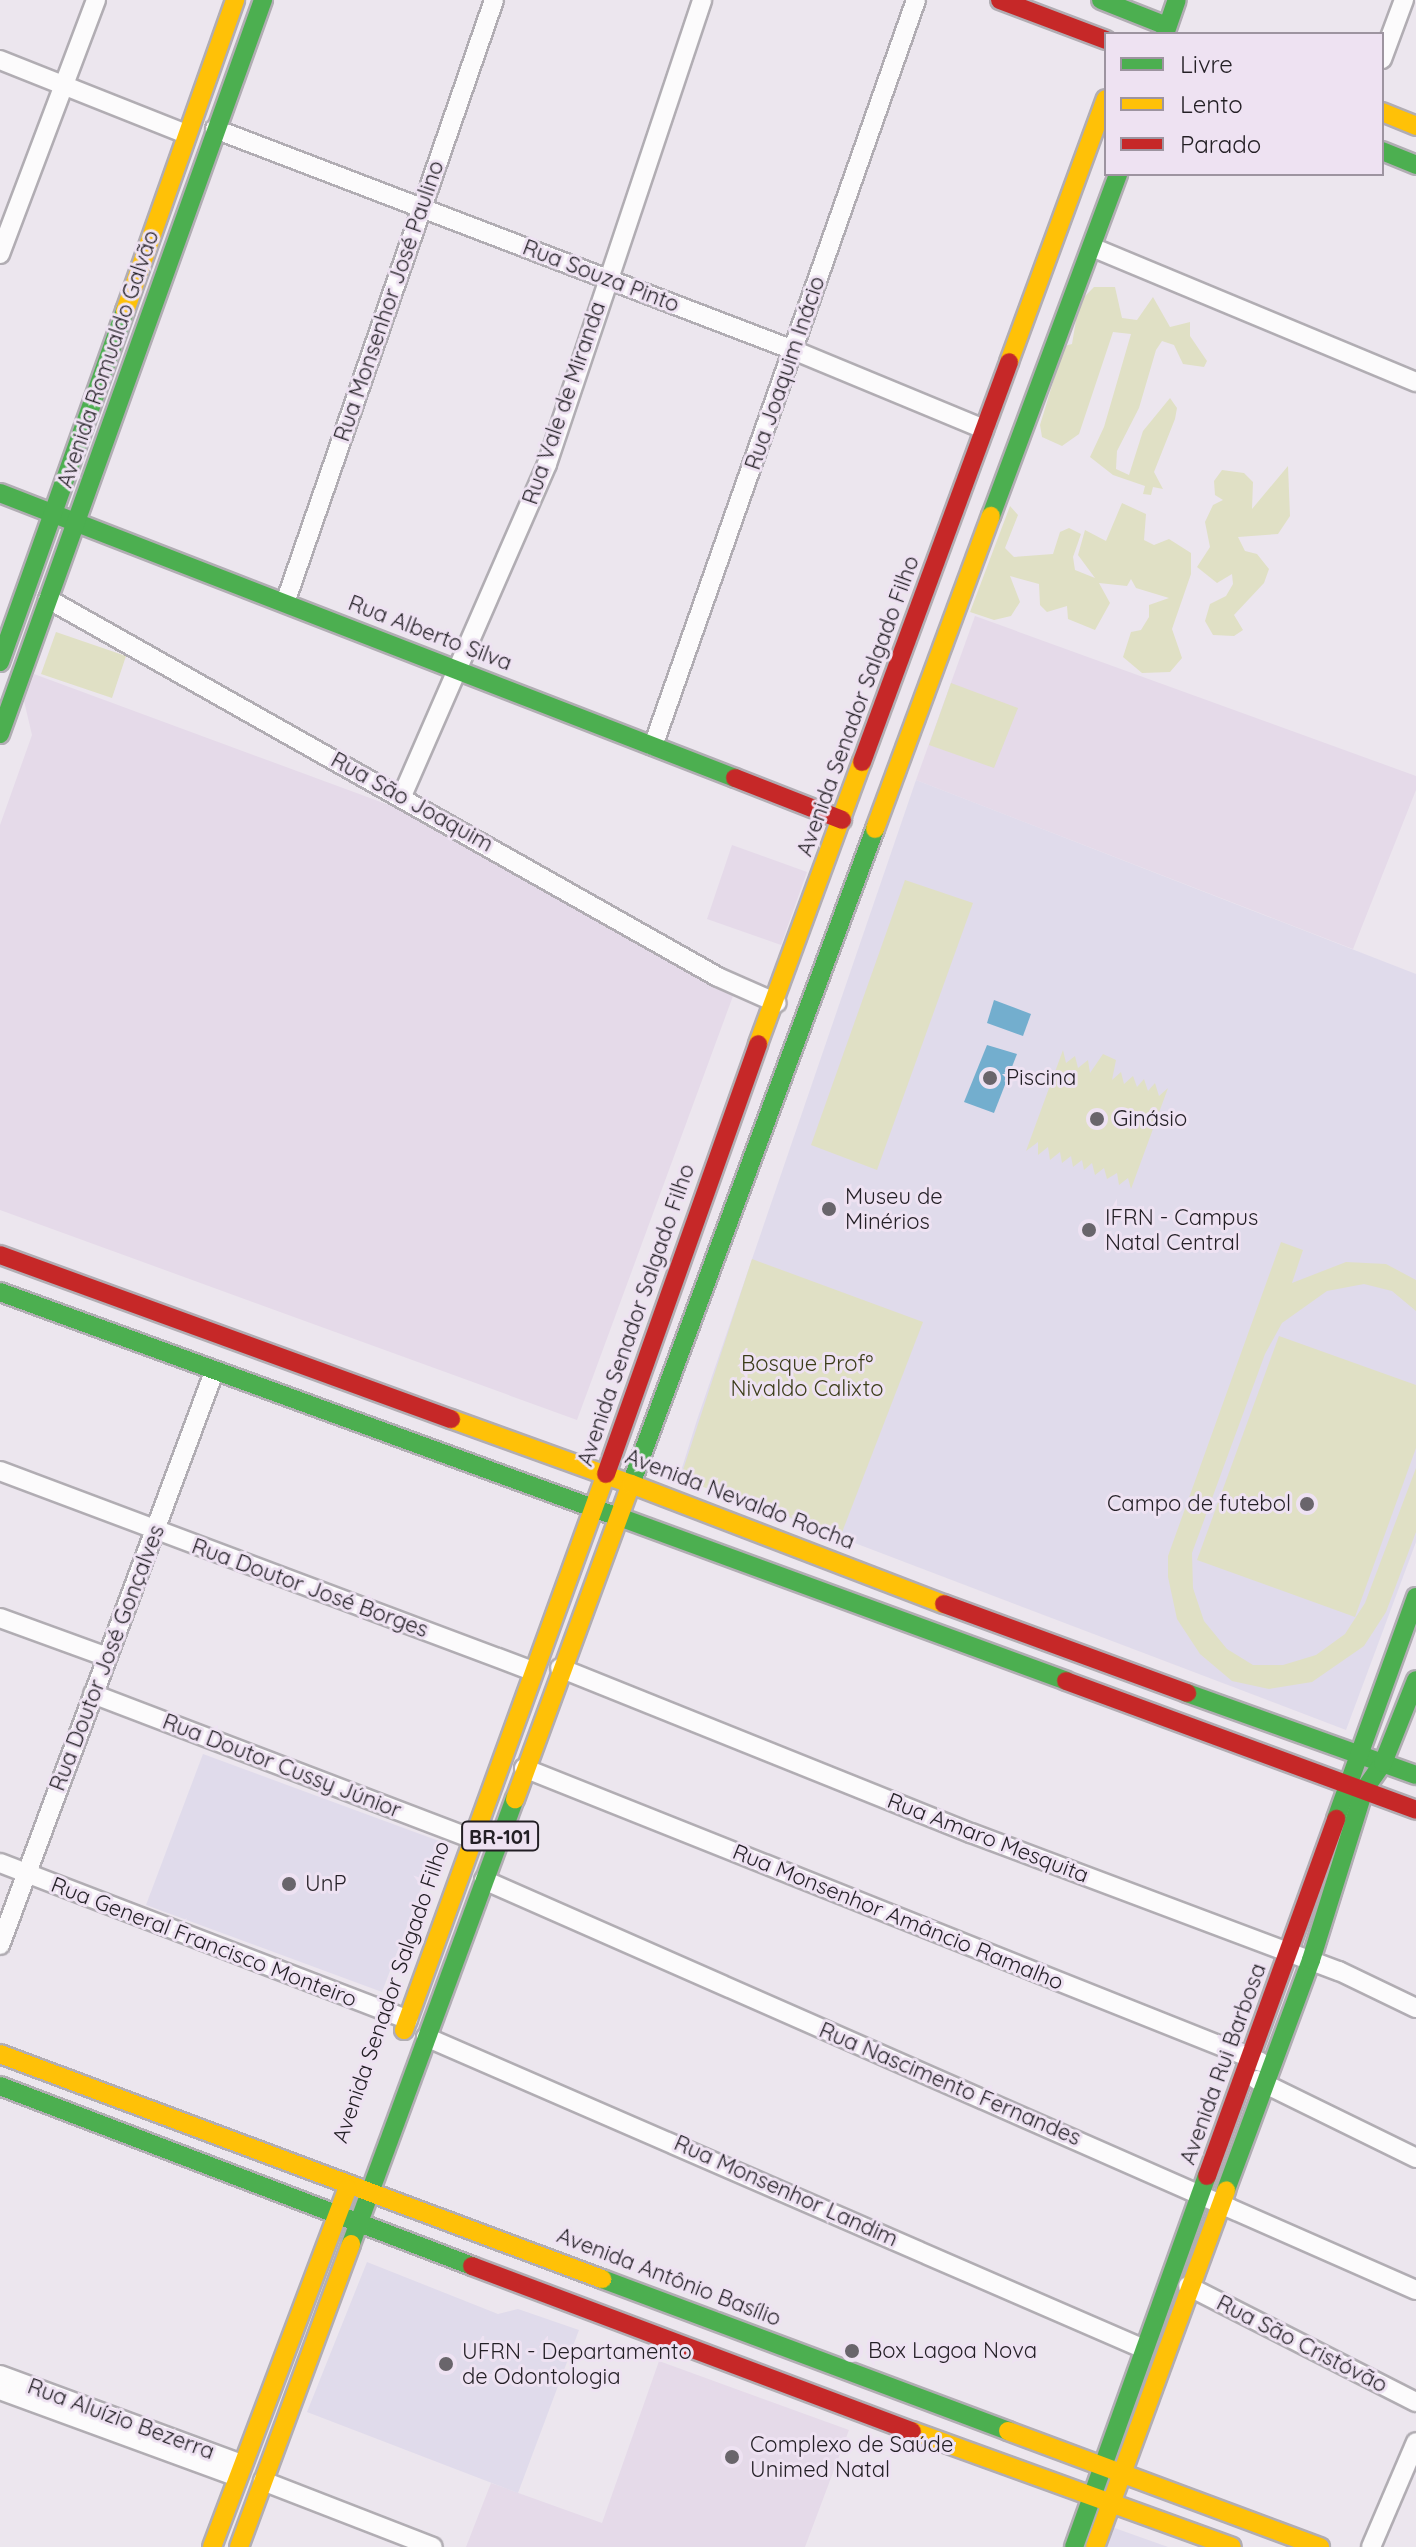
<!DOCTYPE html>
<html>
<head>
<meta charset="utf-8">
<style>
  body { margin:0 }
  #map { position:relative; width:1416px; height:2547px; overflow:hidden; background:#ece6ee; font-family:Quicksand,sans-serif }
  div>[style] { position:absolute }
  .built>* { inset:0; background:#e5dae9 }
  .education>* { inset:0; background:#e0dbeb }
  .green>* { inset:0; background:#e0e0c5 }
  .water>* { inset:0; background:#73aece }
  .roads { filter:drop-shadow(2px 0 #b1adb3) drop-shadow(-2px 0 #b1adb3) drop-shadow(0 2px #b1adb3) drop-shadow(0 -2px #b1adb3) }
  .street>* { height:18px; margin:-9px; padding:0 9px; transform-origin:9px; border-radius:9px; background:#fcfbfc }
  .fast>* { height:18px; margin:-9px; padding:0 9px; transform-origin:9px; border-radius:9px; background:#4caf50 }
  .slow>* { height:18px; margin:-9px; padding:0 9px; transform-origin:9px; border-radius:9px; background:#ffc107 }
  .jam>* { height:18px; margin:-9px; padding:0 9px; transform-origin:9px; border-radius:9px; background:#c62828 }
  .dots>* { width:22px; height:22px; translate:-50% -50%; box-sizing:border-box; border:4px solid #eee2f2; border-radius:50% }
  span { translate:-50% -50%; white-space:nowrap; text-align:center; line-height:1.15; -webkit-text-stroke:6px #eee2f2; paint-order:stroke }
  .shield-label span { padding:2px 6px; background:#eee2f2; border:2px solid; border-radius:6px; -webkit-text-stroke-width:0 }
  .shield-label { font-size:20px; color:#231f25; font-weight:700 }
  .street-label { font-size:22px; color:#231f25 }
  .poi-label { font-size:22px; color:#231f25 }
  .left { translate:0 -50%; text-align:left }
  .right { translate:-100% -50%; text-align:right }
  .park-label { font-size:22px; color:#3c3d1a }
  .legend { position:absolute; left:1104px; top:32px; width:280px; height:144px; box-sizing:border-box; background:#eee2f2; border:2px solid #9d94a0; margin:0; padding:10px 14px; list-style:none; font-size:24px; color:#231f25 }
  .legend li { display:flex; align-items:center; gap:16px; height:40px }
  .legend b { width:40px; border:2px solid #9d94a0 }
</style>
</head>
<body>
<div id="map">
  <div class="built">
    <i style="clip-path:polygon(975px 616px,1416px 776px,1416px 790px,1353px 949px,916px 780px)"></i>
    <i style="clip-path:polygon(34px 674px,408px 812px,733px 996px,577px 1420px,0 1210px,0 825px,32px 735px,24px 701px)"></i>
    <i style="clip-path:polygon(732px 845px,807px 872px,781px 945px,707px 919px)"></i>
    <i style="clip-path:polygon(659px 2361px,849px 2430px,805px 2547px,466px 2547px,491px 2483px,602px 2523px)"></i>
  </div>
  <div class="education">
    <i style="clip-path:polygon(916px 780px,1416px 974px,1416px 1542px,1346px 1730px,684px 1478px,682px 1468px,697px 1420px)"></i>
    <i style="clip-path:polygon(203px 1754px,439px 1841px,382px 1992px,146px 1905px)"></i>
    <i style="clip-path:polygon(367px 2262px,498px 2314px,518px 2309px,579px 2330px,518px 2493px,307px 2412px)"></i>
    <i style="clip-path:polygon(1109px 2526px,1168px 2547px,1101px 2547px)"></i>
  </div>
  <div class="green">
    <i style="clip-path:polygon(1094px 287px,1115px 287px,1122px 318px,1137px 320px,1153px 297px,1170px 327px,1190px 322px,1190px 336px,1207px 361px,1204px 367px,1183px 364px,1174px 345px,1162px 341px,1156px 350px,1139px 408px,1117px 451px,1116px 469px,1129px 475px,1143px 431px,1170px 398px,1177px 408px,1175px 419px,1154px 472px,1163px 489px,1153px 487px,1151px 495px,1143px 494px,1145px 486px,1113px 475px,1090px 457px,1104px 427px,1131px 334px,1113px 332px,1079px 434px,1062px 446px,1042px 437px,1040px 425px,1064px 346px,1072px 344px,1079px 302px)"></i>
    <i style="clip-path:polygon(1288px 466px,1290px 516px,1278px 534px,1238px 537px,1245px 551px,1257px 554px,1269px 569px,1264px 583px,1234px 615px,1243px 630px,1234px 636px,1213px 635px,1205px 621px,1210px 604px,1226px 596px,1233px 584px,1232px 574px,1217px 583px,1197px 567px,1210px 547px,1205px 522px,1213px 505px,1223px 500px,1215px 495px,1214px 481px,1222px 470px,1244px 473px,1253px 482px,1252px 509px)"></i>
    <i style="clip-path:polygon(1122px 503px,1146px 514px,1144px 540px,1154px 545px,1169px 539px,1191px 553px,1191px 574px,1172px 629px,1182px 658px,1170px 672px,1142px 673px,1123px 657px,1131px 632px,1141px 630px,1149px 617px,1149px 605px,1169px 598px,1136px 588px,1131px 579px,1127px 586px,1099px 583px,1110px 603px,1095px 630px,1068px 619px,1067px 606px,1047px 612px,1040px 605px,1039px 584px,1010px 576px,1020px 602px,1011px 616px,994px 620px,970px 612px,1010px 506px,1018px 515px,1005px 548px,1014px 557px,1053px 554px,1060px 532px,1069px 528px,1081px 534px,1073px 557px,1075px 570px,1095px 578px,1078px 555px,1085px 530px,1106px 541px)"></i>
    <i style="clip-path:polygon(56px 632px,126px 656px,112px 698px,41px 674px)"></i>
    <i style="clip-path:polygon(951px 683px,1018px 708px,994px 768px,929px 745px)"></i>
    <i style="clip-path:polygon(905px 880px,973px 903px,877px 1170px,811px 1145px)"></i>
    <i style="clip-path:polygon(1063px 1050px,1066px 1063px,1075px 1056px,1078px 1068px,1088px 1060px,1090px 1073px,1103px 1054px,1116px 1060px,1112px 1080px,1121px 1072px,1124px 1084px,1133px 1076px,1137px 1087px,1144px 1079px,1148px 1091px,1155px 1083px,1159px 1096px,1168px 1088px,1131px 1189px,1128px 1178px,1119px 1185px,1117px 1173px,1107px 1179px,1104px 1168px,1095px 1175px,1092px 1163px,1084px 1170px,1082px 1160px,1073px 1167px,1071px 1156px,1062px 1163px,1060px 1152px,1050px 1160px,1048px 1147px,1038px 1155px,1038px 1142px,1026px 1151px)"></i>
    <i style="clip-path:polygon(1281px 1242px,1303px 1250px,1292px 1283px,1346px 1262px,1386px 1264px,1416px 1280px,1416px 1311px,1392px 1291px,1364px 1284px,1327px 1291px,1282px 1323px,1265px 1354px,1192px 1553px,1193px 1588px,1204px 1621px,1227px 1649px,1253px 1665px,1283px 1665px,1316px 1655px,1345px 1634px,1365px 1603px,1416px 1468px,1416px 1532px,1386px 1612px,1364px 1646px,1312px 1682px,1269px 1689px,1232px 1681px,1200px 1654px,1177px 1619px,1168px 1577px,1168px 1556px)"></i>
    <i style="clip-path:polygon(752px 1259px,923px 1322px,841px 1535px,689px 1482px,682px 1473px)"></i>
    <i style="clip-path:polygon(1279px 1336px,1416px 1385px,1416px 1448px,1355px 1617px,1197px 1560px)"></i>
  </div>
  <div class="water">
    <i style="clip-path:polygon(994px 1000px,1031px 1014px,1023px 1036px,987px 1023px)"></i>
    <i style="clip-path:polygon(987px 1045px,1017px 1054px,994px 1113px,964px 1102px)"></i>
  </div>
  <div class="roads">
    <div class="street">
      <i style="left:1382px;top:59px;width:63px;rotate:-69.6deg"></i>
      <i style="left:0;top:60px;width:200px;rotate:21.7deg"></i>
      <i style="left:215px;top:129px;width:619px;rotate:20.92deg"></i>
      <i style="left:793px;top:350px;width:207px;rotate:22.5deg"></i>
      <i style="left:1094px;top:248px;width:349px;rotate:22.6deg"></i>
      <i style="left:0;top:254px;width:272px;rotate:-69.3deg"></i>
      <i style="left:48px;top:599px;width:769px;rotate:29.43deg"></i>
      <i style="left:718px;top:977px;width:64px;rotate:23.8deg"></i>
      <i style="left:285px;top:603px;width:638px;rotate:-70.88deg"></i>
      <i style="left:653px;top:746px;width:791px;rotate:-70.58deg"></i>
      <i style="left:402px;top:796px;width:362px;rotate:-66.4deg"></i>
      <i style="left:547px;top:464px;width:489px;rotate:-71.5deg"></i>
      <i style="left:0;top:1471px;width:566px;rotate:20.58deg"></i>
      <i style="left:0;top:1618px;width:114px;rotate:20deg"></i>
      <i style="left:560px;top:1668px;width:443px;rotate:21.9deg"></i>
      <i style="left:971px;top:1833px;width:393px;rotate:20.6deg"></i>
      <i style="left:1339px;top:1971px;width:85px;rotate:25.7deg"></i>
      <i style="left:93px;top:1694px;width:404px;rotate:20.9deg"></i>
      <i style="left:524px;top:1768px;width:793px;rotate:21.75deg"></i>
      <i style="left:0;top:1863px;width:437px;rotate:21deg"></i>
      <i style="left:484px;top:1880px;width:1018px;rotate:23.75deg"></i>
      <i style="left:0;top:1945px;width:612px;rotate:-69.52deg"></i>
      <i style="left:426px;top:2037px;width:783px;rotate:23.49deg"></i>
      <i style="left:1257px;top:2080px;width:177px;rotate:26.1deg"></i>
      <i style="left:1188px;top:2286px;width:256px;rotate:27deg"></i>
      <i style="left:0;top:2375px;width:258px;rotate:20.2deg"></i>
      <i style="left:0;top:2390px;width:253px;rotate:20.1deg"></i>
      <i style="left:263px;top:2481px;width:182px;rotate:21.2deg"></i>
      <i style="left:1371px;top:2547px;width:114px;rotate:-66.8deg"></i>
    </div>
    <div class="fast">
      <i style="left:1101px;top:0;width:71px;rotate:21.5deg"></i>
      <i style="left:1165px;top:34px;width:36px;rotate:-71deg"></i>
      <i style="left:1382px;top:151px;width:37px;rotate:22deg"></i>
      <i style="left:0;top:493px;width:788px;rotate:21.19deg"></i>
      <i style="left:991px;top:516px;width:365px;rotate:-69.6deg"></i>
      <i style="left:0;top:662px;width:373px;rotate:-70.4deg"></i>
      <i style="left:0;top:734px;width:780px;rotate:-70.29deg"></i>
      <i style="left:0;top:1292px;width:655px;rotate:20.01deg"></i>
      <i style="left:631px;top:1484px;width:699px;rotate:-69.57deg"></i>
      <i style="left:619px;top:1517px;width:476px;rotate:20.1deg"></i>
      <i style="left:1187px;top:1693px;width:243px;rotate:19.7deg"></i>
      <i style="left:1336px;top:1819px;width:236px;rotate:-70.2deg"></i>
      <i style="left:0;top:2086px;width:505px;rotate:20.87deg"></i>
      <i style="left:1226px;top:2190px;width:245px;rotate:-69.7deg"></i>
      <i style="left:1311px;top:1960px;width:178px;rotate:-72.7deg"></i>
      <i style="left:1364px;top:1790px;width:33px;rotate:-55deg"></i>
      <i style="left:1383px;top:1763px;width:89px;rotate:-68.3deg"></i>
      <i style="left:351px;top:2244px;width:474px;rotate:-69.8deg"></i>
      <i style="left:602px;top:2279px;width:434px;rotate:20.5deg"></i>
      <i style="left:1074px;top:2547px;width:394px;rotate:-70.3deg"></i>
    </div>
    <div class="slow">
      <i style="left:1382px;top:112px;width:37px;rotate:22deg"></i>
      <i style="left:125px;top:311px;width:330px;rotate:-70.5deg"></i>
      <i style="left:1009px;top:362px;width:280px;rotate:-69.8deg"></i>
      <i style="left:875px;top:829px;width:334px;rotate:-69.7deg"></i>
      <i style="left:758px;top:1044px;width:301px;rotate:-69.8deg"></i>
      <i style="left:451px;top:1419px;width:191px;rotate:19.9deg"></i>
      <i style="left:631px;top:1484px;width:336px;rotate:110.2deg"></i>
      <i style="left:631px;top:1484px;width:335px;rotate:21deg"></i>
      <i style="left:404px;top:2030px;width:592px;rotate:-70.03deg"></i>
      <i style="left:0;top:2054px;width:643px;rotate:20.49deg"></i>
      <i style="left:912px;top:2431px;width:340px;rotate:19.9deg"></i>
      <i style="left:1008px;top:2431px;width:333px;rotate:20.4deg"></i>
      <i style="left:212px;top:2547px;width:383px;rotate:-69.3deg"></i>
      <i style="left:239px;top:2547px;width:323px;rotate:-69.7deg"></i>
      <i style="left:1095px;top:2547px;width:380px;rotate:-69.8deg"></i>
    </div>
    <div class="jam">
      <i style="left:1000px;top:0;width:113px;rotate:20.7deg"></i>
      <i style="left:862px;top:762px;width:426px;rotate:-69.8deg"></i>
      <i style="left:735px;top:778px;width:115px;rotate:21.4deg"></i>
      <i style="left:0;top:1255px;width:480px;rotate:20deg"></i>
      <i style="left:606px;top:1474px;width:456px;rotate:-70.5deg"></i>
      <i style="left:944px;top:1604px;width:259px;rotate:20.1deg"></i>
      <i style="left:1066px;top:1681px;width:373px;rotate:20.2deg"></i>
      <i style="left:1207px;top:2176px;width:380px;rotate:-70.1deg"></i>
      <i style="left:472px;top:2266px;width:470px;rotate:20.6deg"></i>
    </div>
  </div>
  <div class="dots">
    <i style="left:990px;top:1078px;background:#69656b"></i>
    <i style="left:1097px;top:1119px;background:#69656b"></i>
    <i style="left:829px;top:1209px;background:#69656b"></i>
    <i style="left:1089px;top:1230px;background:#69656b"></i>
    <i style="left:1307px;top:1504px;background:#69656b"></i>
    <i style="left:289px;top:1884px;background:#69656b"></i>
    <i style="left:852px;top:2351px;background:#69656b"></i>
    <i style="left:446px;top:2364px;background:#69656b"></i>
    <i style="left:732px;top:2457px;background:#69656b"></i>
  </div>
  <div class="shield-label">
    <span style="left:500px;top:1836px">BR-101</span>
  </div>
  <div class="street-label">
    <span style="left:601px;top:276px;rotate:21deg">Rua Souza Pinto</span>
    <span style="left:389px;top:301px;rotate:-71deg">Rua Monsenhor José Paulino</span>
    <span style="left:108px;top:359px;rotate:-71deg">Avenida Romualdo Galvão</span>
    <span style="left:785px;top:373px;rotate:-71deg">Rua Joaquim Inácio</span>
    <span style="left:564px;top:403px;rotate:-71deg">Rua Vale de Miranda</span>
    <span style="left:430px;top:633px;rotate:21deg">Rua Alberto Silva</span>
    <span style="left:858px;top:706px;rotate:-70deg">Avenida Senador Salgado Filho</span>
    <span style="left:412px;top:802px;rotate:29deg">Rua São Joaquim</span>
    <span style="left:636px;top:1315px;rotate:-71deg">Avenida Senador Salgado Filho</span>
    <span style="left:740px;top:1499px;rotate:21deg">Avenida Nevaldo Rocha</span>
    <span style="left:310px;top:1588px;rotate:20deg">Rua Doutor José Borges</span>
    <span style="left:107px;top:1658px;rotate:-69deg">Rua Doutor José Gonçalves</span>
    <span style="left:282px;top:1766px;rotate:21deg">Rua Doutor Cussy Júnior</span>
    <span style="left:988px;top:1838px;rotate:21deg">Rua Amaro Mesquita</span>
    <span style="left:898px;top:1917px;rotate:22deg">Rua Monsenhor Amâncio Ramalho</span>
    <span style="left:204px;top:1942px;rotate:21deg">Rua General Francisco Monteiro</span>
    <span style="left:391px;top:1992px;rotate:-71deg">Avenida Senador Salgado Filho</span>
    <span style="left:1223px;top:2064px;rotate:-70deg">Avenida Rui Barbosa</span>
    <span style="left:950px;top:2084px;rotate:23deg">Rua Nascimento Fernandes</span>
    <span style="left:786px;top:2191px;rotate:24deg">Rua Monsenhor Landim</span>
    <span style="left:669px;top:2277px;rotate:21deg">Avenida Antônio Basílio</span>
    <span style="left:1302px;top:2344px;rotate:27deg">Rua São Cristóvão</span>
    <span style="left:121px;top:2419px;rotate:20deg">Rua Aluízio Bezerra</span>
  </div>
  <div class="poi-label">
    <span class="left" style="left:1006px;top:1078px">Piscina</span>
    <span class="left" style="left:1113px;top:1119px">Ginásio</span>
    <span class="left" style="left:845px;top:1209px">Museu de<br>Minérios</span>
    <span class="left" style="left:1105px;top:1230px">IFRN - Campus<br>Natal Central</span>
    <span class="right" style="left:1291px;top:1504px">Campo de futebol</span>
    <span class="left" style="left:305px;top:1884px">UnP</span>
    <span class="left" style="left:462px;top:2364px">UFRN - Departamento<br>de Odontologia</span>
    <span class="left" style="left:868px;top:2351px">Box Lagoa Nova</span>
    <span class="left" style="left:750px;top:2457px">Complexo de Saúde<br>Unimed Natal</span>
  </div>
  <div class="park-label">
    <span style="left:807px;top:1376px">Bosque Profº<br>Nivaldo Calixto</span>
  </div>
  <ul class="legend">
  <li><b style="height:10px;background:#4caf50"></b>Livre</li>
  <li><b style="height:10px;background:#ffc107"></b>Lento</li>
  <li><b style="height:10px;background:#c62828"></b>Parado</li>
  </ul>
</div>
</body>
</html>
